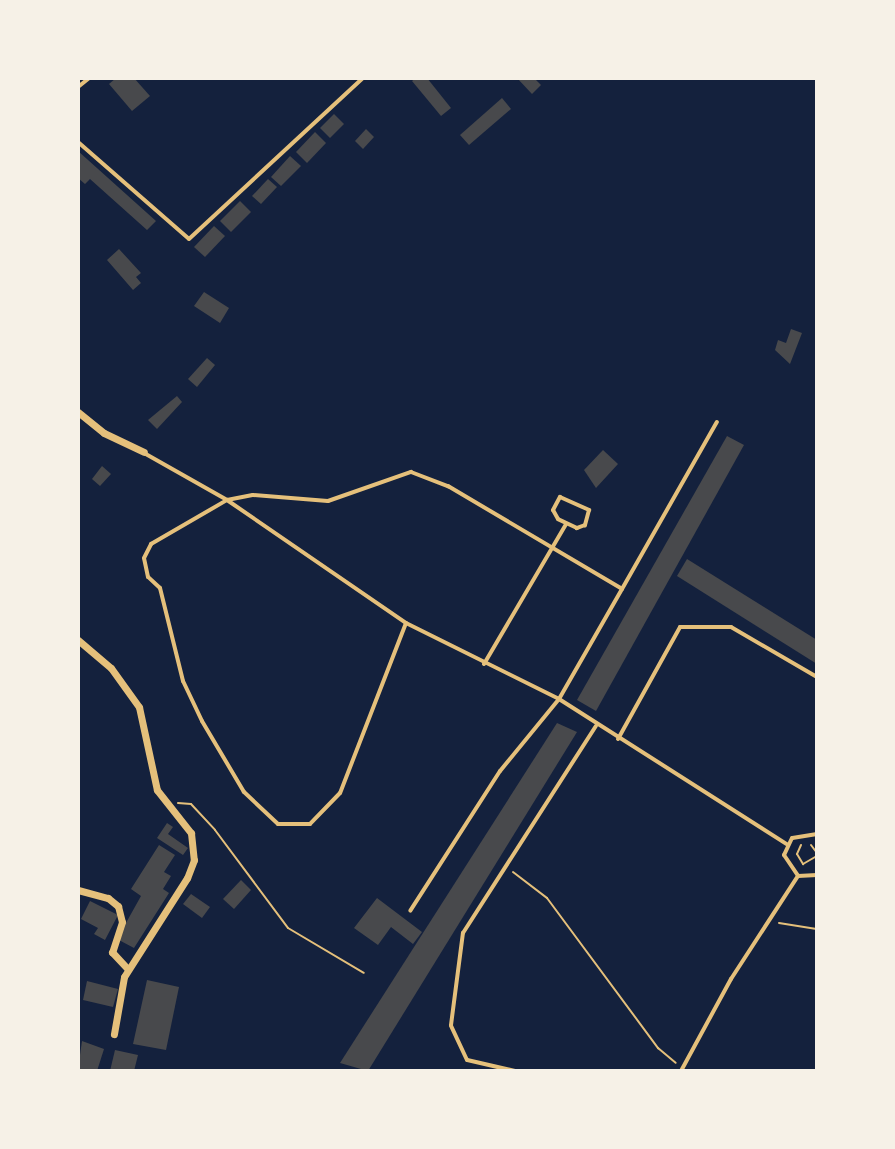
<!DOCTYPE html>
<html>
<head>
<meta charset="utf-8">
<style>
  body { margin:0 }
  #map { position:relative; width:895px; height:1149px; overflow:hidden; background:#14213d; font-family:Helvetica,sans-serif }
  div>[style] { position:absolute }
  .building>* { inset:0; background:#48494c }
  .path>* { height:2px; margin:-1px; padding:0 1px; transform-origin:1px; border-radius:1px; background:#e5c07b }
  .service>* { height:4px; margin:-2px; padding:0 2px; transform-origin:2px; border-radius:2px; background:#e5c07b }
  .minor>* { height:7px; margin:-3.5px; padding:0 3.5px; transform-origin:3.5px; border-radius:3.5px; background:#e5c07b }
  span { translate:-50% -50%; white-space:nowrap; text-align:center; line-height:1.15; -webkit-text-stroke:8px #f6f1e7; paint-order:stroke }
  .frame { position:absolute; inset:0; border:80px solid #f6f1e7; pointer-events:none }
</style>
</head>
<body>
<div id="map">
  <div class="building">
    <i style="clip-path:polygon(116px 78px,134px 78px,150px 96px,132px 111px,109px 84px)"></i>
    <i style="clip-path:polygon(416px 78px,427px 78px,451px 108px,441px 116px,412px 81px)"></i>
    <i style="clip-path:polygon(517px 78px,534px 78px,541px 85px,532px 94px)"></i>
    <i style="clip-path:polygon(502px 98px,511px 109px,469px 145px,460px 135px)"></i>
    <i style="clip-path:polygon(334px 114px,344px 124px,330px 138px,320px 128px)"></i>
    <i style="clip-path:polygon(366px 129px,374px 137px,363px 149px,355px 141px)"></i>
    <i style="clip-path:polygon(315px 132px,326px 143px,307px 163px,296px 152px)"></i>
    <i style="clip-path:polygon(78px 151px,156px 221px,147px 230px,90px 179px,85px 184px,78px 178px)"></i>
    <i style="clip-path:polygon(290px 156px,301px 166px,281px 186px,271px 177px)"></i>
    <i style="clip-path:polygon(268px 179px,277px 187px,261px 204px,252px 196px)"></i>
    <i style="clip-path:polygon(240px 201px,251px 212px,231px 232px,220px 221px)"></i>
    <i style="clip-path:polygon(214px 226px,225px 236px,205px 257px,194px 247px)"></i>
    <i style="clip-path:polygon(119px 249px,141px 273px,136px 277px,141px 283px,133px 290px,107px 260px)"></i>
    <i style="clip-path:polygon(204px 292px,229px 308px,220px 323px,194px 306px)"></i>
    <i style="clip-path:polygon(791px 329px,802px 333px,790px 364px,775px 350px,778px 340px,786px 343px)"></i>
    <i style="clip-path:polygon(207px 358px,215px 365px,197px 387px,188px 379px)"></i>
    <i style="clip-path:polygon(177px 396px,182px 402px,157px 429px,148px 420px)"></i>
    <i style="clip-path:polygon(727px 436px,744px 445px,596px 711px,577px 700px)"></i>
    <i style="clip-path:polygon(603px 450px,618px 464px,596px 488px,584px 470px)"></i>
    <i style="clip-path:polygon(102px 466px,111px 474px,100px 486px,92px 479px)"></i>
    <i style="clip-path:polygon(687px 559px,817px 640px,817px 664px,677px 576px)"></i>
    <i style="clip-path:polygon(557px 723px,577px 732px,368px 1071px,340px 1063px)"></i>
    <i style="clip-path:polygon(167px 823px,173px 827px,168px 834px,188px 848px,183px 855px,157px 838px)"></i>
    <i style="clip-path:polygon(159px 845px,175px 855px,164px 872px,171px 876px,163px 889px,169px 893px,134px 948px,117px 939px,141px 896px,131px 889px)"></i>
    <i style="clip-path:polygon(241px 880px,251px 890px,234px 909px,223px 899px)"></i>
    <i style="clip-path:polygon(191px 894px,210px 907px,202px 918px,183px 904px)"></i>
    <i style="clip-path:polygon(377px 898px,422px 932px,413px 944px,391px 927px,378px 945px,354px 928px)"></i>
    <i style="clip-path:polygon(90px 901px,118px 915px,105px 940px,94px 934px,98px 928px,81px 919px)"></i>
    <i style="clip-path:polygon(147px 980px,179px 987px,166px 1050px,133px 1044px)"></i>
    <i style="clip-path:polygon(87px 981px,118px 989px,113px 1007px,83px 1000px)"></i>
    <i style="clip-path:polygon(82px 1041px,104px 1049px,97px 1071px,78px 1069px)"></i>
    <i style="clip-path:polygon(115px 1050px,138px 1055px,134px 1071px,110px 1071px)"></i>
  </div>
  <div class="path">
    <i style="left:178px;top:803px;width:13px;rotate:4deg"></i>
    <i style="left:191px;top:804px;width:35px;rotate:47deg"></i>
    <i style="left:215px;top:830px;width:122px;rotate:53.3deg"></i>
    <i style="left:288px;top:928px;width:88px;rotate:30.6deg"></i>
    <i style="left:801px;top:845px;width:10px;rotate:114deg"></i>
    <i style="left:797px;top:854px;width:12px;rotate:59deg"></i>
    <i style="left:803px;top:864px;width:16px;rotate:-30deg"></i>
    <i style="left:811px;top:845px;width:10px;rotate:53deg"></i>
    <i style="left:513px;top:872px;width:43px;rotate:37.4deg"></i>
    <i style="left:547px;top:898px;width:187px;rotate:53.5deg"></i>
    <i style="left:658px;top:1048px;width:23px;rotate:40deg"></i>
    <i style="left:779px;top:923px;width:38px;rotate:9deg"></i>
  </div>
  <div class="service">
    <i style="left:78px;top:87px;width:14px;rotate:-39deg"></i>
    <i style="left:78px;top:142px;width:147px;rotate:41.1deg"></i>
    <i style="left:189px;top:239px;width:237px;rotate:-42.8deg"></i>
    <i style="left:144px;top:453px;width:95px;rotate:29.5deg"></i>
    <i style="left:227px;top:500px;width:217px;rotate:34.5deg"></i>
    <i style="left:406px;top:623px;width:171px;rotate:26.4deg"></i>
    <i style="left:559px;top:699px;width:270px;rotate:32.5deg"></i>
    <i style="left:560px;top:497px;width:32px;rotate:24deg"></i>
    <i style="left:589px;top:510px;width:16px;rotate:105deg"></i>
    <i style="left:585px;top:525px;width:9px;rotate:159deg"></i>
    <i style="left:577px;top:528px;width:21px;rotate:-155deg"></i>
    <i style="left:558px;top:519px;width:10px;rotate:-119deg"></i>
    <i style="left:553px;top:510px;width:15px;rotate:-62deg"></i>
    <i style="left:622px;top:589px;width:192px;rotate:-60.4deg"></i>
    <i style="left:406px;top:623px;width:182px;rotate:111.2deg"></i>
    <i style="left:340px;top:793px;width:43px;rotate:134.1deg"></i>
    <i style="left:310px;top:824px;width:32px;rotate:180deg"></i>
    <i style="left:278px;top:824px;width:47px;rotate:-136.7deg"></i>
    <i style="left:244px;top:792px;width:82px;rotate:-120.6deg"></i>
    <i style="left:202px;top:721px;width:44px;rotate:-115.4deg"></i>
    <i style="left:183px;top:681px;width:96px;rotate:-103.9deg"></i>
    <i style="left:160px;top:588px;width:16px;rotate:-137deg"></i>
    <i style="left:148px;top:577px;width:19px;rotate:-102deg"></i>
    <i style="left:144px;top:558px;width:16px;rotate:-63deg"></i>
    <i style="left:151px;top:544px;width:88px;rotate:-30.1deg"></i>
    <i style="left:227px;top:500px;width:26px;rotate:-11deg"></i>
    <i style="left:253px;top:495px;width:75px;rotate:4.6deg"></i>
    <i style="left:328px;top:501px;width:88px;rotate:-19.3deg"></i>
    <i style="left:411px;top:472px;width:40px;rotate:21deg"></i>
    <i style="left:448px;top:486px;width:202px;rotate:30.6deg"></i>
    <i style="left:622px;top:589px;width:127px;rotate:119.8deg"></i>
    <i style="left:559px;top:699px;width:93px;rotate:129.3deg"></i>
    <i style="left:500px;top:771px;width:166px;rotate:122.7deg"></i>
    <i style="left:484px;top:664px;width:162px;rotate:-59.6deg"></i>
    <i style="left:618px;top:739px;width:128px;rotate:-61deg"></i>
    <i style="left:680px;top:627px;width:51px"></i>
    <i style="left:731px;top:627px;width:99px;rotate:30.2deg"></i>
    <i style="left:817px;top:834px;width:25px;rotate:171deg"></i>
    <i style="left:792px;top:838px;width:19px;rotate:115deg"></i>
    <i style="left:784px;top:855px;width:25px;rotate:56deg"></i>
    <i style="left:798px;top:876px;width:19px;rotate:-3deg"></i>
    <i style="left:515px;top:1071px;width:49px;rotate:-167.1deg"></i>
    <i style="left:467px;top:1060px;width:38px;rotate:-115deg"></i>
    <i style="left:451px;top:1025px;width:93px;rotate:-82.6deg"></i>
    <i style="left:463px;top:933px;width:246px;rotate:-57.3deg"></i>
    <i style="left:681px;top:1071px;width:105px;rotate:-61.5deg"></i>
    <i style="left:731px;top:979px;width:123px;rotate:-57deg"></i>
  </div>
  <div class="minor">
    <i style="left:78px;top:412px;width:33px;rotate:39deg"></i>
    <i style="left:104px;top:433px;width:44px;rotate:25.4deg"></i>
    <i style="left:78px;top:640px;width:43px;rotate:40.3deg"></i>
    <i style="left:111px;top:668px;width:48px;rotate:54.3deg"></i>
    <i style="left:139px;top:707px;width:85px;rotate:77.8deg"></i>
    <i style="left:157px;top:790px;width:55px;rotate:51.7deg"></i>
    <i style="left:191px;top:833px;width:27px;rotate:84deg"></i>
    <i style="left:194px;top:860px;width:19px;rotate:111deg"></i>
    <i style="left:187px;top:878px;width:117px;rotate:122.5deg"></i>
    <i style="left:124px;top:977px;width:58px;rotate:100deg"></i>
    <i style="left:78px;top:890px;width:31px;rotate:15deg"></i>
    <i style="left:108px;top:898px;width:13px;rotate:39deg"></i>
    <i style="left:118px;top:906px;width:16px;rotate:76deg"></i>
    <i style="left:122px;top:922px;width:32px;rotate:108deg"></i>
    <i style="left:112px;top:952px;width:23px;rotate:47deg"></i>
  </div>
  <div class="frame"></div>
</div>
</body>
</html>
